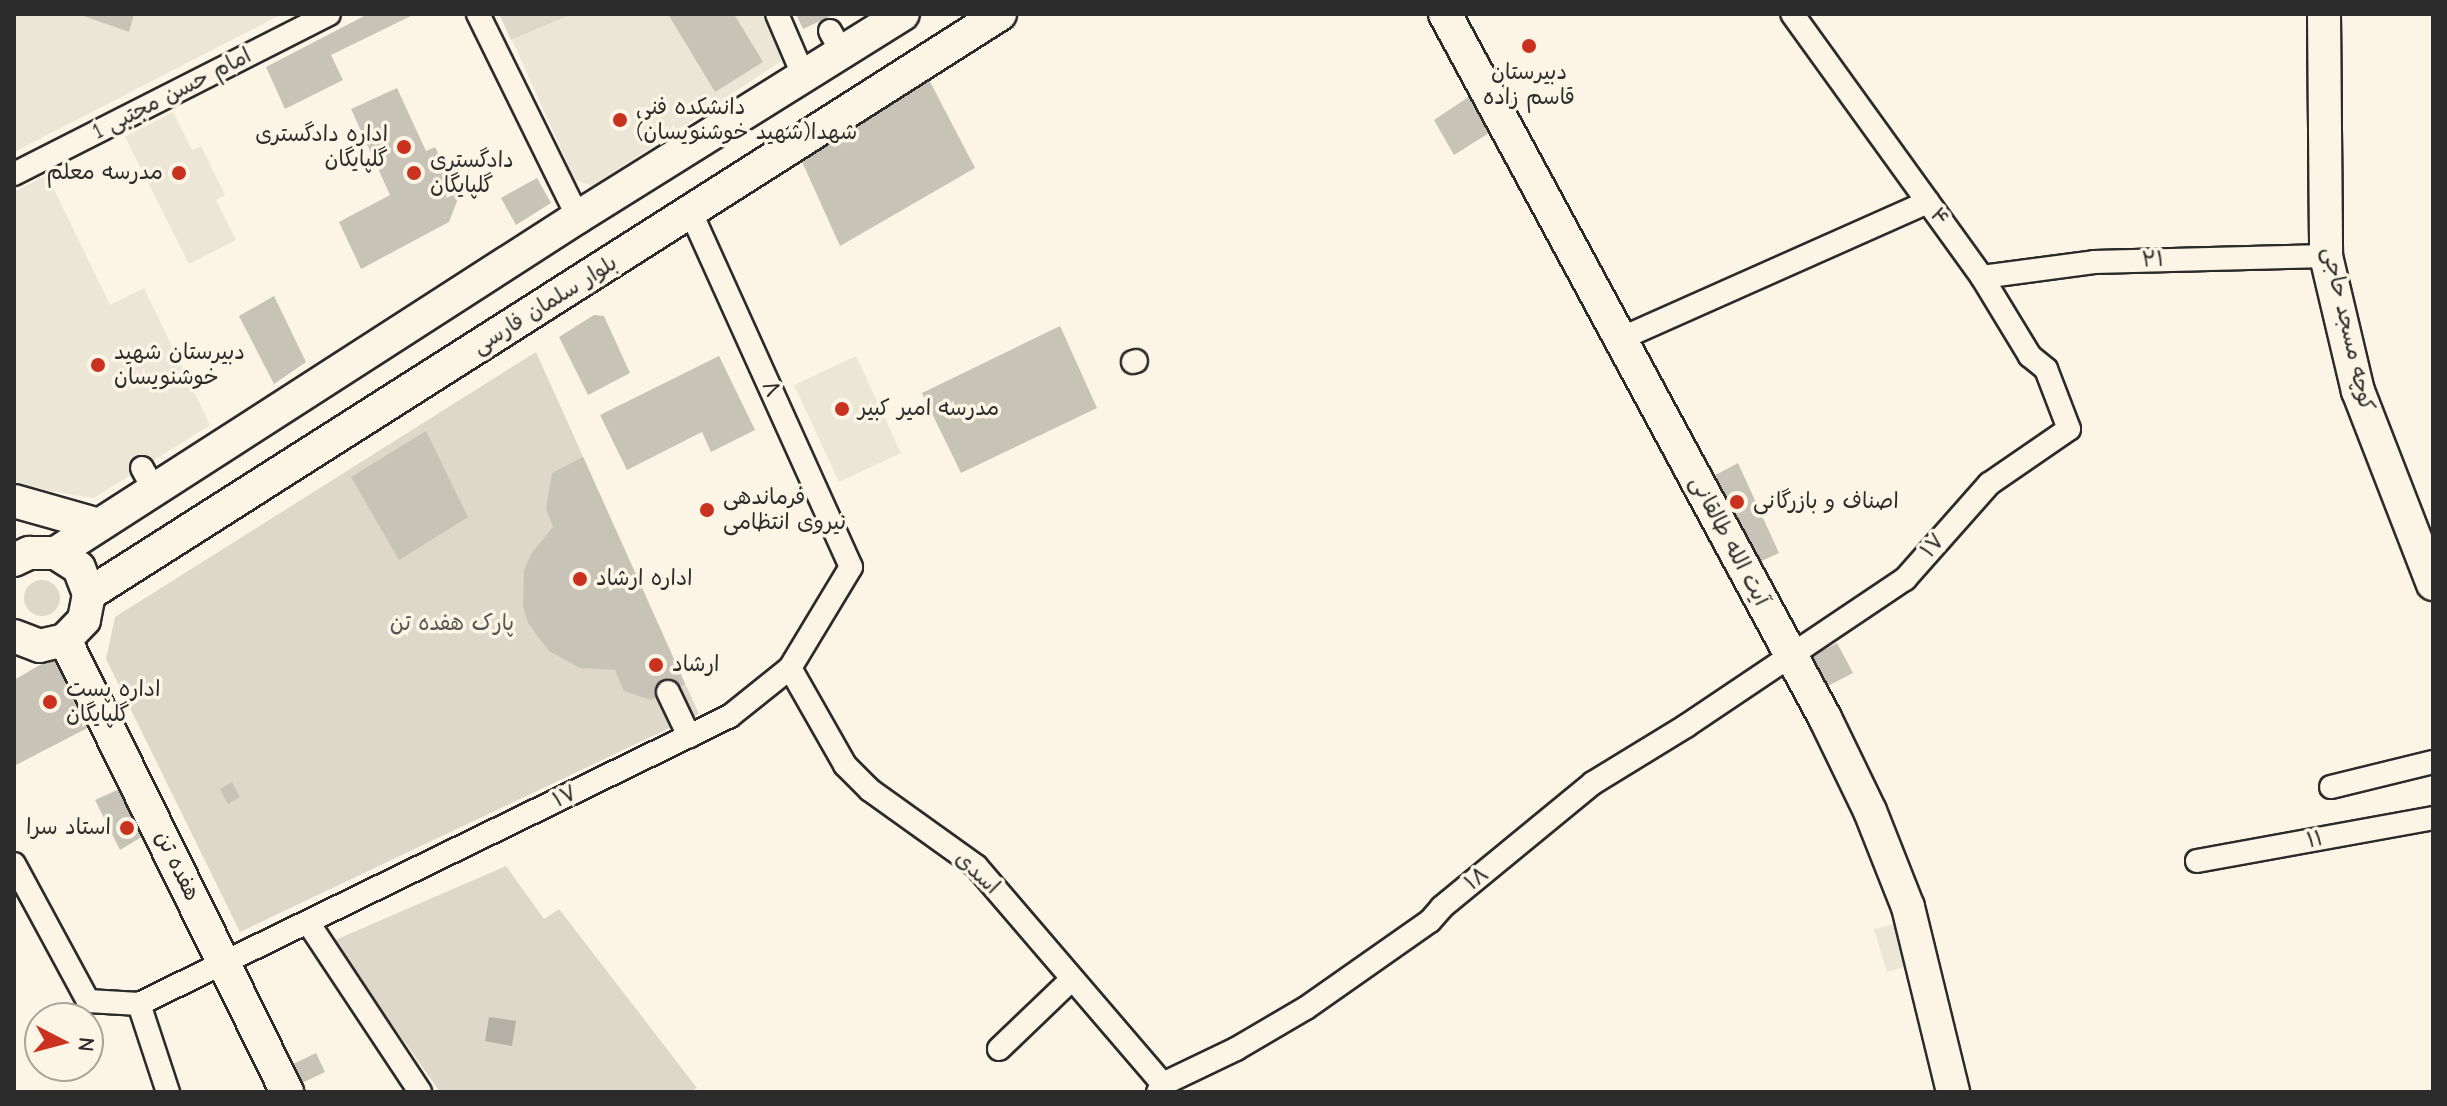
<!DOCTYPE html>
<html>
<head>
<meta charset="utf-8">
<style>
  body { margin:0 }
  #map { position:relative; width:2447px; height:1106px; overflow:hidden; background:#fcf5e5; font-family:"Comic Neue","Playpen Sans Arabic",sans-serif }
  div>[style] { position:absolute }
  .built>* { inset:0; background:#ece6d7 }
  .green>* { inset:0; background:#ded8ca }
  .round { border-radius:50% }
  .water>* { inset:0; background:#b4b0a5 }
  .building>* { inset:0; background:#c8c3b7 }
  .roads { filter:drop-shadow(2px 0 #2b2b2b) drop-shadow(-2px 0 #2b2b2b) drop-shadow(0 2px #2b2b2b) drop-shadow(0 -2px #2b2b2b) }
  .street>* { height:22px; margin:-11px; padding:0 11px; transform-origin:11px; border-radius:11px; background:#fcf5e5 }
  .secondary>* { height:32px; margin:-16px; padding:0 16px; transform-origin:16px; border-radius:16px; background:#fcf5e5 }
  .dots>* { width:22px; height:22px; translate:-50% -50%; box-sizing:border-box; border:4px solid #fcf5e5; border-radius:50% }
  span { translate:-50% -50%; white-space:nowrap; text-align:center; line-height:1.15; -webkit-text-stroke:7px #fcf5e5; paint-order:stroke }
  .poi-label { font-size:22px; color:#2b2b2b }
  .left { translate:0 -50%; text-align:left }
  .right { translate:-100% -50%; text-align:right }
  .street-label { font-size:22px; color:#2b2b2b }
  .park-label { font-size:22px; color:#585653 }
  .frame { position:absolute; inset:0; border:16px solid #2b2b2b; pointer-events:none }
  .north { position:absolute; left:24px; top:1002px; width:80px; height:80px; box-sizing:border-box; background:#fcf5e5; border:2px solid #a8a49b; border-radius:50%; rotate:96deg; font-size:22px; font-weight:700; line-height:32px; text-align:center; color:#2b2b2b }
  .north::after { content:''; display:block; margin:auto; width:28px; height:36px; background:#c8321e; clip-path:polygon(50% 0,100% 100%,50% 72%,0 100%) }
</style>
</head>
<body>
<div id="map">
  <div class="built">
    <i style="clip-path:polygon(14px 14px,282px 14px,14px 152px)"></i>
    <i style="clip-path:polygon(573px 14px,763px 14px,783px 60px,593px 186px,575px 180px,512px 40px)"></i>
    <i style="clip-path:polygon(173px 112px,192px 150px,201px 146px,225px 195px,216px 200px,236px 240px,189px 264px,125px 137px)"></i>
    <i style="clip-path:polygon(47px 175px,110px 305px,144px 288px,210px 425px,94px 498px,18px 486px,14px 478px,14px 192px)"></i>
    <i style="clip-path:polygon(856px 356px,901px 453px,839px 482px,794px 385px)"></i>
    <i style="clip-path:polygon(1904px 922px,1915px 964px,1887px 972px,1874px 929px)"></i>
  </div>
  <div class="green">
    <i style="clip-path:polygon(499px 14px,573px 14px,511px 40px)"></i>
    <i style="clip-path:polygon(536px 352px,699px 714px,240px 932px,106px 659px,115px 617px)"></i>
    <i class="round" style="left:24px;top:580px;width:36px;height:36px"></i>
    <i style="clip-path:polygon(506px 866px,544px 919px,559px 909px,697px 1088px,689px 1092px,440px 1092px,333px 941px)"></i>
  </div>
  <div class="water">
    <i style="clip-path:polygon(489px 1017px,516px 1021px,512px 1046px,485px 1041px)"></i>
  </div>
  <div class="building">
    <i style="clip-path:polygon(78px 14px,134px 14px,129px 32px)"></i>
    <i style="clip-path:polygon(368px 14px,415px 14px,331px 55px,343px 80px,285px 109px,266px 67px)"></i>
    <i style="clip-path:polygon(668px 14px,734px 14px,763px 62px,715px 92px)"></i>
    <i style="clip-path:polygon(796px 14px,835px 14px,803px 29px)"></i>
    <i style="clip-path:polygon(926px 74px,975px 168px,840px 246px,799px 155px)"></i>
    <i style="clip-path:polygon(397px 88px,426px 151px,435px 147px,459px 196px,449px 222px,361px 269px,339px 222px,390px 195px,351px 109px)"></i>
    <i style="clip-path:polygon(1470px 96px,1489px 133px,1454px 155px,1434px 120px)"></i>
    <i style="clip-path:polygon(537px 178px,551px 203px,516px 225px,501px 198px)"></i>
    <i style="clip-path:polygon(274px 296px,306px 362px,274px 384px,239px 316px)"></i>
    <i style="clip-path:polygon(594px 315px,604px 316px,630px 373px,588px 395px,559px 337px)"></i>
    <i style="clip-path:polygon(1060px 326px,1097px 408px,961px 473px,922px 393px)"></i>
    <i style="clip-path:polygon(719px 356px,755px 430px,711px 452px,702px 432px,627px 470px,600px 415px)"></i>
    <i style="clip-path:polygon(426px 431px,468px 517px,399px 560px,351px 477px)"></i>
    <i style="clip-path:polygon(583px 457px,685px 684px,651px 700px,624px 691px,615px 670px,580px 668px,549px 651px,528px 623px,523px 606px,524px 571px,531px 554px,553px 527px,546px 509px,552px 473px)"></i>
    <i style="clip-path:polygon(1738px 463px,1779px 553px,1753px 565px,1706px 480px)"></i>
    <i style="clip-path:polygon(1837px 643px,1853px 673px,1820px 690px,1804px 660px)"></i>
    <i style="clip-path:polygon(62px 652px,97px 723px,14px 766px,14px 680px)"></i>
    <i style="clip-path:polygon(232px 782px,240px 797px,228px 804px,220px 789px)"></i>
    <i style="clip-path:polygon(124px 787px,148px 833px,120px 850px,95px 800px)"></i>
    <i style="clip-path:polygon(316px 1053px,325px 1072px,300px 1084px,291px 1065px)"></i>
  </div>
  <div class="roads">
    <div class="street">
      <i style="left:478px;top:14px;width:226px;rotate:63.8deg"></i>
      <i style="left:777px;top:14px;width:69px;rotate:66.8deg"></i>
      <i style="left:830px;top:31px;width:25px;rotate:61deg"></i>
      <i style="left:14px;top:174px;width:353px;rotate:-26.9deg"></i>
      <i style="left:1982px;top:277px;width:113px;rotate:-7.6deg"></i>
      <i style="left:2094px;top:262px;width:232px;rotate:-1.5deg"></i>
      <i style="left:1620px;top:339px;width:337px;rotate:-24deg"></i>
      <i style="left:1133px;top:362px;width:3px;rotate:-18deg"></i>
      <i style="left:142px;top:468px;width:25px;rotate:61deg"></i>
      <i style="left:790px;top:668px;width:112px;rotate:60.4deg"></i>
      <i style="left:845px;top:765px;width:35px;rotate:45deg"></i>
      <i style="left:870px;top:790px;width:130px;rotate:35.6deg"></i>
      <i style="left:976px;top:866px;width:287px;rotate:49.4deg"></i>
      <i style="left:668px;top:692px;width:49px;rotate:64.5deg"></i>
      <i style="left:2331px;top:787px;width:105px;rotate:-13.8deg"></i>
      <i style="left:2197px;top:861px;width:240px;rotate:-10.3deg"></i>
      <i style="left:14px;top:864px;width:156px;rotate:61.6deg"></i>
      <i style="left:88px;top:1001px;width:51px;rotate:3.4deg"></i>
      <i style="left:139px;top:1004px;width:657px;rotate:-25.98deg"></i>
      <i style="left:730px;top:716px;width:77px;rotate:-38.7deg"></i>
      <i style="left:790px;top:668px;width:118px;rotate:-58.9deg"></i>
      <i style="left:851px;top:567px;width:389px;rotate:-114.3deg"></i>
      <i style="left:309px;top:924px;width:201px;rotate:56.5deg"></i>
      <i style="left:139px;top:1004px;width:93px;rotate:71.8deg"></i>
      <i style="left:999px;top:1049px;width:101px;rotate:-43.8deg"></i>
      <i style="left:1158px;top:1092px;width:9px;rotate:-58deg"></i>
      <i style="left:1163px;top:1084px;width:81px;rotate:-25.6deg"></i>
      <i style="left:1236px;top:1049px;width:81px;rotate:-30.4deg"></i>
      <i style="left:1306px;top:1008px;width:151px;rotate:-35.1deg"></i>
      <i style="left:1430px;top:921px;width:18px;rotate:-49deg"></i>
      <i style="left:1442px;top:907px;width:195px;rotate:-39.4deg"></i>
      <i style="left:1593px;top:783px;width:109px;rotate:-31.5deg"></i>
      <i style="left:1686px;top:726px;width:264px;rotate:-33.9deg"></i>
      <i style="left:1905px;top:579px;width:127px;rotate:-48.5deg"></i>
      <i style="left:1989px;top:484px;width:97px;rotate:-34.5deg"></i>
      <i style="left:2069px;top:429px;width:64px;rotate:-111deg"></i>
      <i style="left:2046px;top:369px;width:21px;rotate:-141deg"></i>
      <i style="left:2030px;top:356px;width:92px;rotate:-121.3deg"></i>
      <i style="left:1982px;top:277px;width:324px;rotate:-125.8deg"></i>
    </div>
    <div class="secondary">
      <i style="left:1445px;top:14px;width:800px;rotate:61.64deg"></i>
      <i style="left:1825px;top:718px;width:103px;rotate:64.2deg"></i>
      <i style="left:1870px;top:811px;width:103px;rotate:68.4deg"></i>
      <i style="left:1908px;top:907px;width:190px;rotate:76.3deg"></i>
      <i style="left:2324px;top:14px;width:242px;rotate:89.5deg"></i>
      <i style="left:2326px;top:256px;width:139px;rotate:76.7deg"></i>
      <i style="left:2358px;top:391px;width:207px;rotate:68.8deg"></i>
      <i style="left:14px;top:501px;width:88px;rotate:15.8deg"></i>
      <i style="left:56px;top:553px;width:621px;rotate:-32.77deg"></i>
      <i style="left:578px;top:217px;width:383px;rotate:-32deg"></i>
      <i style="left:14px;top:560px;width:17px;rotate:-25deg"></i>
      <i style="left:29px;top:553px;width:27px"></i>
      <i style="left:56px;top:553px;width:27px;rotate:33deg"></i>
      <i style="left:79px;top:568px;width:28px;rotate:69deg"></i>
      <i style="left:89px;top:594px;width:26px;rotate:101deg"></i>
      <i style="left:84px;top:620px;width:28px;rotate:134deg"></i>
      <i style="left:65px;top:640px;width:26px;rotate:167deg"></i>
      <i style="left:40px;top:646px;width:28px;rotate:-159deg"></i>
      <i style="left:89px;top:594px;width:1080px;rotate:-32.48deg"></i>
      <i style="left:65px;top:640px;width:504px;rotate:63.84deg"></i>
    </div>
  </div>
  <div class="dots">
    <i style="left:1529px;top:46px;background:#c8321e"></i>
    <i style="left:620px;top:120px;background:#c8321e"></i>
    <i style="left:404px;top:147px;background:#c8321e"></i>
    <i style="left:179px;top:173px;background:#c8321e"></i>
    <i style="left:414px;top:173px;background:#c8321e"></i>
    <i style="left:98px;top:365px;background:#c8321e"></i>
    <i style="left:842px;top:409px;background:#c8321e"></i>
    <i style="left:1737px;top:502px;background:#c8321e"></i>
    <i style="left:707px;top:510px;background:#c8321e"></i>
    <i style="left:580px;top:579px;background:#c8321e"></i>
    <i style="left:656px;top:665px;background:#c8321e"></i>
    <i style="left:50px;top:702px;background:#c8321e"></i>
    <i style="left:127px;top:828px;background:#c8321e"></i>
  </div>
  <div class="poi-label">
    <span style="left:1529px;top:85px">دبیرستان<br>قاسم زاده</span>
    <span class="left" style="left:636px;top:120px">دانشکده فنی<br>شهدا(شهید خوشنویسان)</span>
    <span class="right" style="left:388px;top:147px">اداره دادگستری<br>گلپایگان</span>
    <span class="left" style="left:430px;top:173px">دادگستری<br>گلپایگان</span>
    <span class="right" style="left:163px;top:173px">مدرسه معلم</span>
    <span class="left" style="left:114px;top:365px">دبیرستان شهید<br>خوشنویسان</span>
    <span class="left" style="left:858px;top:409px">مدرسه امیر کبیر</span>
    <span class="left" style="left:723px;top:510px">فرماندهی<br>نیروی انتظامی</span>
    <span class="left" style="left:1753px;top:502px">اصناف و بازرگانی</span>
    <span class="left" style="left:596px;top:579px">اداره ارشاد</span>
    <span class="left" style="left:672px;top:665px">ارشاد</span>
    <span class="left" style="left:66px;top:702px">اداره پست<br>گلپایگان</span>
    <span class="right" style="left:111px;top:828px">استاد سرا</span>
  </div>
  <div class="street-label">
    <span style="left:172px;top:94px;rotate:-27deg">امام حسن مجتبی 1</span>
    <span style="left:1939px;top:217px;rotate:54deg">۴</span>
    <span style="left:2153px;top:260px;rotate:-2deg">۲۱</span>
    <span style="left:545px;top:305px;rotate:-32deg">بلوار سلمان فارسی</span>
    <span style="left:2348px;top:329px;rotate:77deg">کوچه مسجد حاجی</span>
    <span style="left:771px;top:389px;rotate:66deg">۸</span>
    <span style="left:1729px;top:541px;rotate:62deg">آیت الله طالقانی</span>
    <span style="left:1933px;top:546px;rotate:-49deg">۱۷</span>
    <span style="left:565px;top:797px;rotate:-26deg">۱۷</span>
    <span style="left:2315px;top:840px;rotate:-12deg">۱۱</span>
    <span style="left:177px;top:866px;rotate:64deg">هفده تن</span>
    <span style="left:977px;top:873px;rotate:43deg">اسدی</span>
    <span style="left:1477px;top:879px;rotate:-38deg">۱۸</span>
  </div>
  <div class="park-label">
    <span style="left:452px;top:624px">پارک هفده تن</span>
  </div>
  <div class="frame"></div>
  <div class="north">N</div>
</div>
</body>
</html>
